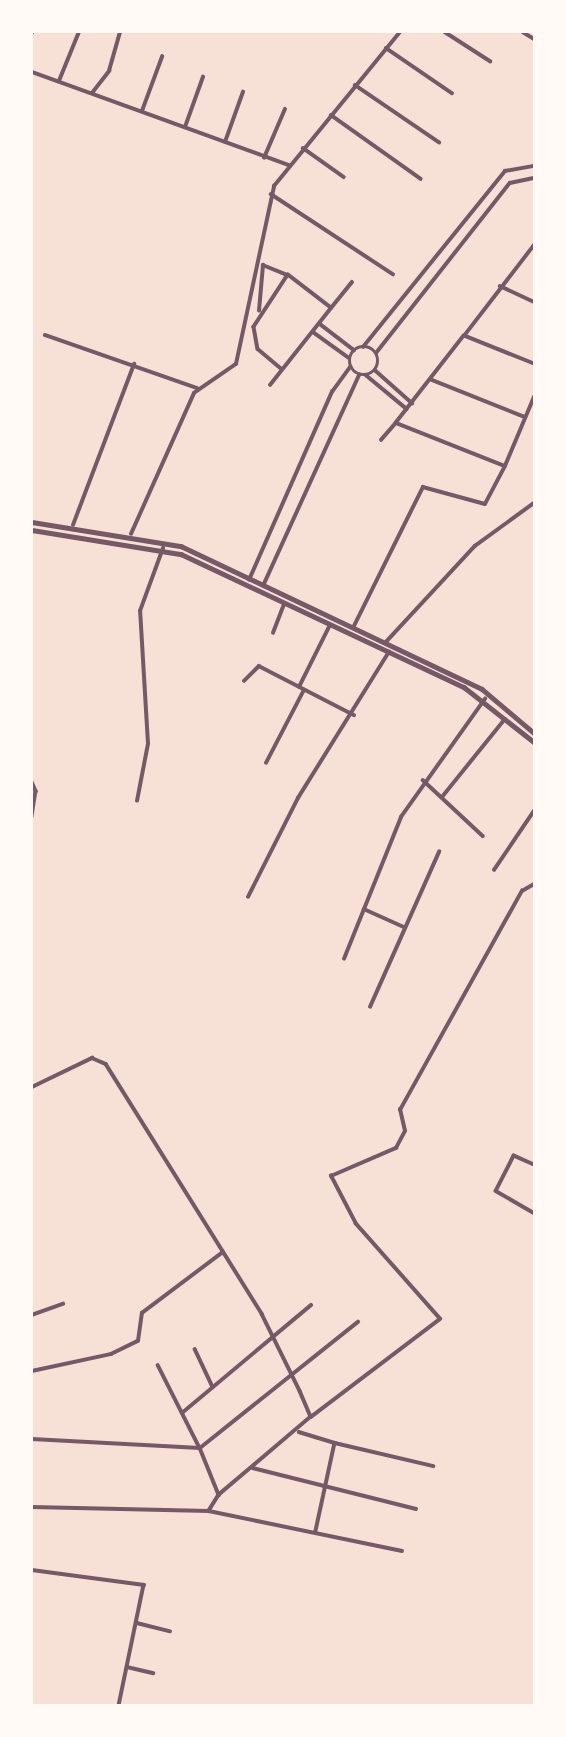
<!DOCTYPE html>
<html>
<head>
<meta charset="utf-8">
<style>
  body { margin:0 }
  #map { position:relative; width:566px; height:1737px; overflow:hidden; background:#f7e1d7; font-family:"Crimson Pro",serif }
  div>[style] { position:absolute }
  .minor>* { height:3.5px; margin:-1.75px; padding:0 1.75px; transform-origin:1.75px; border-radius:1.75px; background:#755966 }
  .minor>.ring { margin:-1.75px; padding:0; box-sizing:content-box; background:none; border:3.5px solid #755966; border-radius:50% }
  .tertiary>* { height:4.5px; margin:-2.25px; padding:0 2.25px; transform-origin:2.25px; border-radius:2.25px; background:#755966 }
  span { translate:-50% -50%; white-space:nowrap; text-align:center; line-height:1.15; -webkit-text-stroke:7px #fffaf5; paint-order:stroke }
  .frame { position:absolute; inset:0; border:33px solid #fffaf5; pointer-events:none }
</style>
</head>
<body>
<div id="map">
  <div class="minor">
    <i style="left:445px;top:32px;width:54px;rotate:32.8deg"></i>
    <i style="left:523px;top:32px;width:13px;rotate:32deg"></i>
    <i style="left:32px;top:33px;width:1px;rotate:-90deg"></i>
    <i style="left:386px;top:48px;width:80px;rotate:34.3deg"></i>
    <i style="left:32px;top:72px;width:273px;rotate:19.9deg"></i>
    <i style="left:59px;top:81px;width:53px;rotate:-67.8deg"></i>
    <i style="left:355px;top:85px;width:102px;rotate:34.2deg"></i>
    <i style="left:92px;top:93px;width:28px;rotate:-52deg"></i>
    <i style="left:109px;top:71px;width:41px;rotate:-74.2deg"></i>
    <i style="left:142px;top:111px;width:58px;rotate:-69.7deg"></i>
    <i style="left:331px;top:115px;width:110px;rotate:35.4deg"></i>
    <i style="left:185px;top:127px;width:53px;rotate:-70.2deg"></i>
    <i style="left:225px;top:142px;width:53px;rotate:-70.2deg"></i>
    <i style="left:303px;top:148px;width:50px;rotate:35.3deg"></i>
    <i style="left:264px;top:158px;width:53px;rotate:-66.8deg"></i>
    <i style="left:271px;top:194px;width:146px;rotate:33.3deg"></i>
    <i style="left:500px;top:286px;width:38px;rotate:25deg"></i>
    <i style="left:331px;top:308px;width:33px;rotate:-51deg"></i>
    <i style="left:259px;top:311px;width:46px;rotate:-85deg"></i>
    <i style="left:263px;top:265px;width:27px;rotate:22deg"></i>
    <i style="left:320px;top:324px;width:43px;rotate:37.4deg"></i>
    <i style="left:313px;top:332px;width:44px;rotate:35.8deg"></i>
    <i style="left:45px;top:335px;width:161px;rotate:19.2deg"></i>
    <i style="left:464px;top:336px;width:115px;rotate:-52.4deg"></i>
    <i class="ring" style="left:350px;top:347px;width:24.5px;height:24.5px"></i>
    <i style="left:363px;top:347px;width:226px;rotate:-51.1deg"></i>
    <i style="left:505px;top:171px;width:29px;rotate:-10deg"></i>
    <i style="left:376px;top:353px;width:216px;rotate:-51.8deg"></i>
    <i style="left:510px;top:183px;width:25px;rotate:-12deg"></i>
    <i style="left:534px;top:364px;width:75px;rotate:-158.2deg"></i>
    <i style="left:464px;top:336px;width:110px;rotate:128deg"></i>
    <i style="left:396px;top:423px;width:117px;rotate:21.5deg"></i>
    <i style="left:505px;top:466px;width:75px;rotate:-67.2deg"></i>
    <i style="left:375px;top:370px;width:50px;rotate:41.7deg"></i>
    <i style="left:366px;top:375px;width:53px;rotate:39.7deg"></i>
    <i style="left:432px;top:380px;width:100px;rotate:21.7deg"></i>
    <i style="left:270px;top:385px;width:98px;rotate:-51.6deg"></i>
    <i style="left:331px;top:308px;width:54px;rotate:-142.5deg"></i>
    <i style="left:288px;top:275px;width:62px;rotate:123.2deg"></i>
    <i style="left:254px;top:327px;width:22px;rotate:80deg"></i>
    <i style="left:258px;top:349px;width:31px;rotate:40deg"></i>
    <i style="left:381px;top:440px;width:23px;rotate:-49deg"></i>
    <i style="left:73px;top:525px;width:172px;rotate:-69.2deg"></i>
    <i style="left:131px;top:534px;width:154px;rotate:-65.9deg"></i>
    <i style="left:194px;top:393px;width:51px;rotate:-34.6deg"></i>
    <i style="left:236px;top:364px;width:182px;rotate:-77.9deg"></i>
    <i style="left:274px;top:186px;width:199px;rotate:-50.7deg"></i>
    <i style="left:249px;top:580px;width:206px;rotate:-66.2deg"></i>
    <i style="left:332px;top:392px;width:31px;rotate:-54deg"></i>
    <i style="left:263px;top:586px;width:232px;rotate:-65.5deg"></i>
    <i style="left:353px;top:628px;width:157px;rotate:-63.6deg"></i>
    <i style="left:423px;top:487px;width:64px;rotate:15.3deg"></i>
    <i style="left:485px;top:504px;width:43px;rotate:-62.2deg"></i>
    <i style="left:273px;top:633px;width:31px;rotate:-69deg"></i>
    <i style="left:386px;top:642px;width:131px;rotate:-47.2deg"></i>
    <i style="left:475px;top:546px;width:73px;rotate:-36.1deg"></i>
    <i style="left:244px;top:681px;width:21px;rotate:-45deg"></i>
    <i style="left:259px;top:666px;width:107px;rotate:27.3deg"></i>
    <i style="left:299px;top:687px;width:69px;rotate:-63.4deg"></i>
    <i style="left:266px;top:763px;width:82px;rotate:-62.5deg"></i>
    <i style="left:423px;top:780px;width:82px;rotate:43deg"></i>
    <i style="left:32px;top:782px;width:10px;rotate:66deg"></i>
    <i style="left:36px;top:791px;width:26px;rotate:99deg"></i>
    <i style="left:442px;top:797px;width:100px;rotate:-51.1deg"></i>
    <i style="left:137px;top:801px;width:58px;rotate:-79.1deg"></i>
    <i style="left:148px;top:744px;width:133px;rotate:-93.4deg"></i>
    <i style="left:140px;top:611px;width:67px;rotate:-69.9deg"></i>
    <i style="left:494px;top:870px;width:71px;rotate:-55.9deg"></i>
    <i style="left:248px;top:897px;width:111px;rotate:-63.2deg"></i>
    <i style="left:298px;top:798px;width:172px;rotate:-58.1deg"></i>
    <i style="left:364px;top:909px;width:44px;rotate:24.2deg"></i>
    <i style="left:344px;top:959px;width:153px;rotate:-68.1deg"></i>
    <i style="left:401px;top:817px;width:145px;rotate:-54.6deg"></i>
    <i style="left:370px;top:1007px;width:170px;rotate:-66deg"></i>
    <i style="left:32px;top:1087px;width:67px;rotate:-25.8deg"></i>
    <i style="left:92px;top:1058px;width:15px;rotate:23deg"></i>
    <i style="left:106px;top:1064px;width:295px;rotate:58deg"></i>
    <i style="left:262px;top:1314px;width:86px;rotate:63.7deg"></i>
    <i style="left:300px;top:1391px;width:28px;rotate:67deg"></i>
    <i style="left:311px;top:1417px;width:121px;rotate:139.7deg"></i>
    <i style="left:534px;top:1165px;width:22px;rotate:-156deg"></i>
    <i style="left:514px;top:1156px;width:39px;rotate:117deg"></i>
    <i style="left:496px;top:1191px;width:44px;rotate:30.1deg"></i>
    <i style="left:32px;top:1315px;width:33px;rotate:-20deg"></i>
    <i style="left:195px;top:1349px;width:42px;rotate:64.7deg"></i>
    <i style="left:158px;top:1365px;width:93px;rotate:63.2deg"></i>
    <i style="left:200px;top:1448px;width:202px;rotate:-38.6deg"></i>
    <i style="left:32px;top:1371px;width:81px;rotate:-12.1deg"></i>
    <i style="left:111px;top:1354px;width:30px;rotate:-26deg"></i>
    <i style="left:138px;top:1341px;width:28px;rotate:-82deg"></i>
    <i style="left:142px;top:1313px;width:101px;rotate:-37deg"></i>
    <i style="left:182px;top:1413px;width:168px;rotate:-39.9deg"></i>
    <i style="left:311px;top:1417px;width:162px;rotate:-37.2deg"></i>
    <i style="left:440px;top:1319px;width:127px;rotate:-131.5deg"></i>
    <i style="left:356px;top:1224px;width:54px;rotate:-117.5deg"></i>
    <i style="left:331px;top:1176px;width:71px;rotate:-23.3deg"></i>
    <i style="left:396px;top:1148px;width:19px;rotate:-62deg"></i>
    <i style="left:405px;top:1131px;width:22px;rotate:-103deg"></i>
    <i style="left:400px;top:1110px;width:251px;rotate:-60.9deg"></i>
    <i style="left:522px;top:891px;width:14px;rotate:-30deg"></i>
    <i style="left:299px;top:1432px;width:38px;rotate:17deg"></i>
    <i style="left:335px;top:1443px;width:90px;rotate:102.2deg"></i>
    <i style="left:32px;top:1439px;width:168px;rotate:3.1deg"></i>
    <i style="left:200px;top:1448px;width:51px;rotate:68deg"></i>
    <i style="left:219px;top:1495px;width:19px;rotate:122deg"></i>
    <i style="left:335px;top:1443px;width:101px;rotate:13.2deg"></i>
    <i style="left:253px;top:1468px;width:168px;rotate:14.1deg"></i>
    <i style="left:32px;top:1507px;width:177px;rotate:1.3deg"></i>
    <i style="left:209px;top:1511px;width:197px;rotate:11.7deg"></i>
    <i style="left:32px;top:1570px;width:113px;rotate:7.6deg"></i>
    <i style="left:144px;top:1585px;width:124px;rotate:101.7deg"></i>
    <i style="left:137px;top:1623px;width:34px;rotate:14deg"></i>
    <i style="left:127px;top:1667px;width:27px;rotate:13deg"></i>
  </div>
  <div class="tertiary">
    <i style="left:32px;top:522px;width:151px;rotate:9.2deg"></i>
    <i style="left:181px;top:546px;width:333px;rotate:25.4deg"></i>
    <i style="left:482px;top:689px;width:68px;rotate:40.2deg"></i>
    <i style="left:32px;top:530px;width:151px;rotate:9.2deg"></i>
    <i style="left:181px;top:554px;width:313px;rotate:25.2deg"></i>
    <i style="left:464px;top:687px;width:89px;rotate:38.2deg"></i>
  </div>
  <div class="frame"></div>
</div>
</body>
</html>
